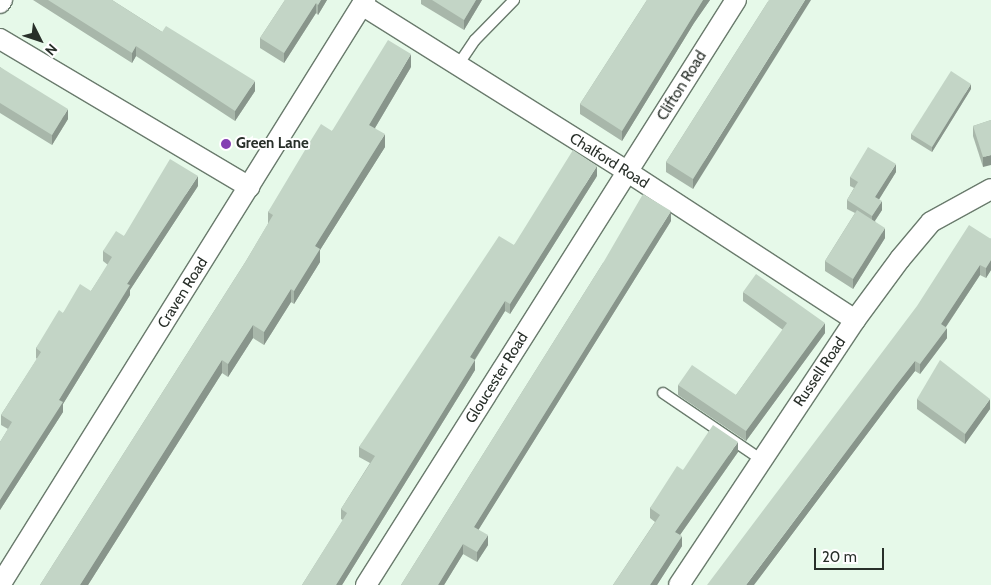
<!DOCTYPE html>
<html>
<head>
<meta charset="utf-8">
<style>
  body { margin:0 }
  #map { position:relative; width:991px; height:585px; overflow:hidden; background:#e6f9e9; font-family:Cabin,sans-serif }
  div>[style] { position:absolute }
  .roads { filter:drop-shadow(1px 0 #6a7b6d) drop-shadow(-1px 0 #6a7b6d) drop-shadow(0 1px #6a7b6d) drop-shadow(0 -1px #6a7b6d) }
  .service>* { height:10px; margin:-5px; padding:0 5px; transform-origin:5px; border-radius:5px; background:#fff }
  .minor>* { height:20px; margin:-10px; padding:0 10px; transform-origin:10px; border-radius:10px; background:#fff }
  .wall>* { inset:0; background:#a8b7aa }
  .shaded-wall>* { inset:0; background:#88958b }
  .building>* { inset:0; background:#c3d5c6 }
  .dots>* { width:14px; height:14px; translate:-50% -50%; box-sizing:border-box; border:2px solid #fff; border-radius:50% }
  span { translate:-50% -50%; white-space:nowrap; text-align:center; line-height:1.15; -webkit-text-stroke:4px #fff; paint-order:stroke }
  .street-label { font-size:15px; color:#282f29 }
  .poi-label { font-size:15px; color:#282f29; font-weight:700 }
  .left { translate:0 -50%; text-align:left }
  .north { position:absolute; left:15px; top:15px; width:50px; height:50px; -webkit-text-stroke:4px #fff; paint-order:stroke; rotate:131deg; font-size:14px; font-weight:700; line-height:20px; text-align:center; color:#282f29 }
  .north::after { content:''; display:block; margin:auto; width:18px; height:22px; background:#282f29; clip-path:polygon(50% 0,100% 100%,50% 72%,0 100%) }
  .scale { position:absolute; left:814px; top:548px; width:70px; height:22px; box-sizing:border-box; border:2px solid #282f29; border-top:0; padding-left:6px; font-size:15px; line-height:18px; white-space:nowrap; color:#282f29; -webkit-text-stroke:4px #fff; paint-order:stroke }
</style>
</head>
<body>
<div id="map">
  <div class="roads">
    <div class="service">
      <i style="left:458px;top:65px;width:30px;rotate:-56deg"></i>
      <i style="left:475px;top:40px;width:56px;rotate:-45.7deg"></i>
      <i style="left:663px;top:393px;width:120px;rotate:34.1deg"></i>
    </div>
    <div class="minor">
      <i style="left:0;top:3px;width:4px;rotate:-56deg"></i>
      <i style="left:362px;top:5px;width:314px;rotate:32.1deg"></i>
      <i style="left:628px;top:172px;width:271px;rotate:33.1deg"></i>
      <i style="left:0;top:39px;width:290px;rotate:30.7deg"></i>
      <i style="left:0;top:585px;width:690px;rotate:-58.04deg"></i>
      <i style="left:366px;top:585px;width:692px;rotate:-57.69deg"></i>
      <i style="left:679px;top:585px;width:318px;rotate:-56.4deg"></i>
      <i style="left:855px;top:320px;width:76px;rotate:-53.6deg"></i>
      <i style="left:900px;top:259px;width:48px;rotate:-50deg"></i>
      <i style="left:931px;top:222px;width:68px;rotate:-28.8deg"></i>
    </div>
  </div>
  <div class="wall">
    <i style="clip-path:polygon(33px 0,112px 0,255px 91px,235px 121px,136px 56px,132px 63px)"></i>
    <i style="clip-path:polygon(285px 0,327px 0,318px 15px,316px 13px,284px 63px,260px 48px,260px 38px)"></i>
    <i style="clip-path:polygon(421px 0,482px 0,464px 30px,421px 4px)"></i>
    <i style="clip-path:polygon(647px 0,710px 0,694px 23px,622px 141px,580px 114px,580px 104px)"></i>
    <i style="clip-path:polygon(769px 0,693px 189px,666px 172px,666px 162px)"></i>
    <i style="clip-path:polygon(0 67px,68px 119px,52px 145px,0 113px)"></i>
    <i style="clip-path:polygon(411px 67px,375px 128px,385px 147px,320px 250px,320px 262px,294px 304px,291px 302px,264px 345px,253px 338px,228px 377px,222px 373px,88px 585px,40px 585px,246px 261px,268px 224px,268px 212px,332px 131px)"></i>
    <i style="clip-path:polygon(971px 89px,932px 152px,911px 139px,911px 134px)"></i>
    <i style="clip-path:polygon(991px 120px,983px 167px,973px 136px,973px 126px)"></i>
    <i style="clip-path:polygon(896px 172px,879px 199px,882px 210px,875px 221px,885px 238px,853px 289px,825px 271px,825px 261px,855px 213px,847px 209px,847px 200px,854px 188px,850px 186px,850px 177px)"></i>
    <i style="clip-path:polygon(597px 176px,510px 314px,505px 311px,475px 360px,475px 370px,342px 585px,302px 585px,343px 520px,341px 519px,341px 509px,370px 463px,359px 457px,359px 447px,514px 245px)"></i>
    <i style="clip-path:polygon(198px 186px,130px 290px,130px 295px,63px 404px,63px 412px,0 510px,0 442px,8px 429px,1px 425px,1px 415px,37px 359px,36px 358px,36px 348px,63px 313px,91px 291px,108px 265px,103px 261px,103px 251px,124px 236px)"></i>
    <i style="clip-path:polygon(671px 221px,478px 530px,488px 545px,477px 562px,463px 554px,444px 585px,401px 585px,603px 263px)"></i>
    <i style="clip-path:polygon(991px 238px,991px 270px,986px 278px,980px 275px,946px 327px,947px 338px,920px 374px,915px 371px,897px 394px,754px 585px)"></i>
    <i style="clip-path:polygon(743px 292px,825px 333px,746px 441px,678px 395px,678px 385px,736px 395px,783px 330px,743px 301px)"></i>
    <i style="clip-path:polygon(917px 399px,990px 409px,965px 444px,917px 409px)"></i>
    <i style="clip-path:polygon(738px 452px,680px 535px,682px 546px,657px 585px,613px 585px,655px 522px,650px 518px,650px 508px,683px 470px)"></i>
  </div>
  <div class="shaded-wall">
    <i style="clip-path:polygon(321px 0,327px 0,318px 15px,318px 5px)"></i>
    <i style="clip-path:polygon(476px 0,482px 0,464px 30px,464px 20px)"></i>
    <i style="clip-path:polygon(703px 0,710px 0,694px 23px,622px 141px,622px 131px)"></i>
    <i style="clip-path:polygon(805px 0,811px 0,693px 189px,693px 179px)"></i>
    <i style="clip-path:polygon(316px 3px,316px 13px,284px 63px,284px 53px)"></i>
    <i style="clip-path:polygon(136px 46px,136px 56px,132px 63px,132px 53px)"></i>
    <i style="clip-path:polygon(411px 54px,411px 67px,369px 138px,369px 125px)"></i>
    <i style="clip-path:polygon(255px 81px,255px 91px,235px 121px,235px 111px)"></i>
    <i style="clip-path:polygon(971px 84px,971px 89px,932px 152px,932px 147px)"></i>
    <i style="clip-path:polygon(68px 109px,68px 119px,52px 145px,52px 135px)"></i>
    <i style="clip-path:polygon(385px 134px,385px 147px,320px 250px,320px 262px,294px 304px,294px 291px,315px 246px)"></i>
    <i style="clip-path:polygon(991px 155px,991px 165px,983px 167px,983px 157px)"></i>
    <i style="clip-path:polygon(896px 164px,896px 172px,875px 206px,875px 197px)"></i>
    <i style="clip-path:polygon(597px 166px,597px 176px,510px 314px,510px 304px)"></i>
    <i style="clip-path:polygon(198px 176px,198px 186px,130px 290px,130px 295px,63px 404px,63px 412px,0 510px,0 500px,127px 284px)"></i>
    <i style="clip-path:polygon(882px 201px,882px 210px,872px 225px,872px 216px)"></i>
    <i style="clip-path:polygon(671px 211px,671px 221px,474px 537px,474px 527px)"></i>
    <i style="clip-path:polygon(885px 228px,885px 238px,853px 289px,853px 279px)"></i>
    <i style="clip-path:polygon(991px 260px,991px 270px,986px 278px,986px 268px)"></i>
    <i style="clip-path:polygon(980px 265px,980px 275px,941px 334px,941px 324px)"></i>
    <i style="clip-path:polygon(291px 289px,291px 302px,264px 345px,264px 332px)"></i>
    <i style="clip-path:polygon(505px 301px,505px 311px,470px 367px,470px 357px)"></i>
    <i style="clip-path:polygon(825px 323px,825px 333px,746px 441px,746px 431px)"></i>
    <i style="clip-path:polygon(253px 325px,253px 338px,228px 377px,228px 364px)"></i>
    <i style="clip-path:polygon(947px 328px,947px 338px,920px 374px,920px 364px)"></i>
    <i style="clip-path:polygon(222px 360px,222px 373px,88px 585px,80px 585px)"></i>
    <i style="clip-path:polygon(475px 360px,475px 370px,342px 585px,336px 585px)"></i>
    <i style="clip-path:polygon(915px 361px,915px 371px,897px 394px,754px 585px,746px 585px,897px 384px)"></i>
    <i style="clip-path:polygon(990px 399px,990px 409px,965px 444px,965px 434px)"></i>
    <i style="clip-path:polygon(738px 442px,738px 452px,675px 542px,675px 532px)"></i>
    <i style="clip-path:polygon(488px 535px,488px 545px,477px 562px,477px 552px)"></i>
    <i style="clip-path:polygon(682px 536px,682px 546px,657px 585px,650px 585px)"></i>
    <i style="clip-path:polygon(463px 544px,463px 554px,444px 585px,438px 585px)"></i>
  </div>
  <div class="building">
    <i style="clip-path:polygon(48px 0,112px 0,162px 32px,166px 26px,255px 81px,235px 111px,136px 46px,132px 53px)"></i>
    <i style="clip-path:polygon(285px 0,321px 0,318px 5px,316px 3px,284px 53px,260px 38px)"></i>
    <i style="clip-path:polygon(432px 0,476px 0,464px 20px)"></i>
    <i style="clip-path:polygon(647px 0,703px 0,622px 131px,580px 104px)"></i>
    <i style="clip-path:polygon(769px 0,805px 0,693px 179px,666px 162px)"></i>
    <i style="clip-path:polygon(388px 40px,411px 54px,369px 125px,385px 134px,315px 246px,320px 249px,294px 291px,291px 289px,264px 332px,253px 325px,228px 364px,222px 360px,80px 585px,40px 585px,246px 261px,273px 215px,268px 212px,308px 145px,321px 124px,332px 131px)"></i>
    <i style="clip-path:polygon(0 67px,68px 109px,52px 135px,0 103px)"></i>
    <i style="clip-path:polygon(951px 71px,971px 84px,932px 147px,911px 134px)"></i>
    <i style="clip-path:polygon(991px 120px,991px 155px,983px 157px,973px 126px)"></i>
    <i style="clip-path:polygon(868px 147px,896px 164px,875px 197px,882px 201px,872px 216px,847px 200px,858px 182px,850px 177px)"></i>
    <i style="clip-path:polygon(573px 150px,597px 166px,510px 304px,505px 301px,470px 357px,475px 360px,336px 585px,302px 585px,347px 513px,341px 509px,375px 456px,359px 447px,499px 236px,514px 245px)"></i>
    <i style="clip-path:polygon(170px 159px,198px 176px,127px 284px,130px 285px,59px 400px,63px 402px,0 500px,0 442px,12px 422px,1px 415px,41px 352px,36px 348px,59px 310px,63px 313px,80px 284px,91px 291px,112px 257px,103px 251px,116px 231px,124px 236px)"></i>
    <i style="clip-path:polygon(643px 194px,671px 211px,474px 527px,488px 535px,477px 552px,463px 544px,438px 585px,401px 585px,603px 263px)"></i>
    <i style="clip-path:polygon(857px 210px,885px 228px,853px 279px,825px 261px)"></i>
    <i style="clip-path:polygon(969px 225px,991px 239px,991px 238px,991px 260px,986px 268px,980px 265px,941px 324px,947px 328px,920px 364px,915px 361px,897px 384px,746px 585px,707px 585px,917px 306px)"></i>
    <i style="clip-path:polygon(756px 274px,825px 323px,746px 431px,678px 385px,692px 365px,736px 395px,787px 323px,743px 292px)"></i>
    <i style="clip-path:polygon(940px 360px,990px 399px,965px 434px,917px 399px)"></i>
    <i style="clip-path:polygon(713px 425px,738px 442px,675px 532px,682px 536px,650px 585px,613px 585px,660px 515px,650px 508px,677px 466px,683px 470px)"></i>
  </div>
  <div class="dots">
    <i style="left:226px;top:144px;background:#843fb2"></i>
  </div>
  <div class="street-label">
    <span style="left:682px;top:86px;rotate:-58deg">Clifton Road</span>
    <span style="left:609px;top:161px;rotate:32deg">Chalford Road</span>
    <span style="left:183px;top:293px;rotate:-58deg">Craven Road</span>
    <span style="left:820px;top:372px;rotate:-56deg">Russell Road</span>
    <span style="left:497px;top:378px;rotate:-58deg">Gloucester Road</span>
  </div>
  <div class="poi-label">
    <span class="left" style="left:236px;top:144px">Green Lane</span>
  </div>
  <div class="north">N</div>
  <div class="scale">20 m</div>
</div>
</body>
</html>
